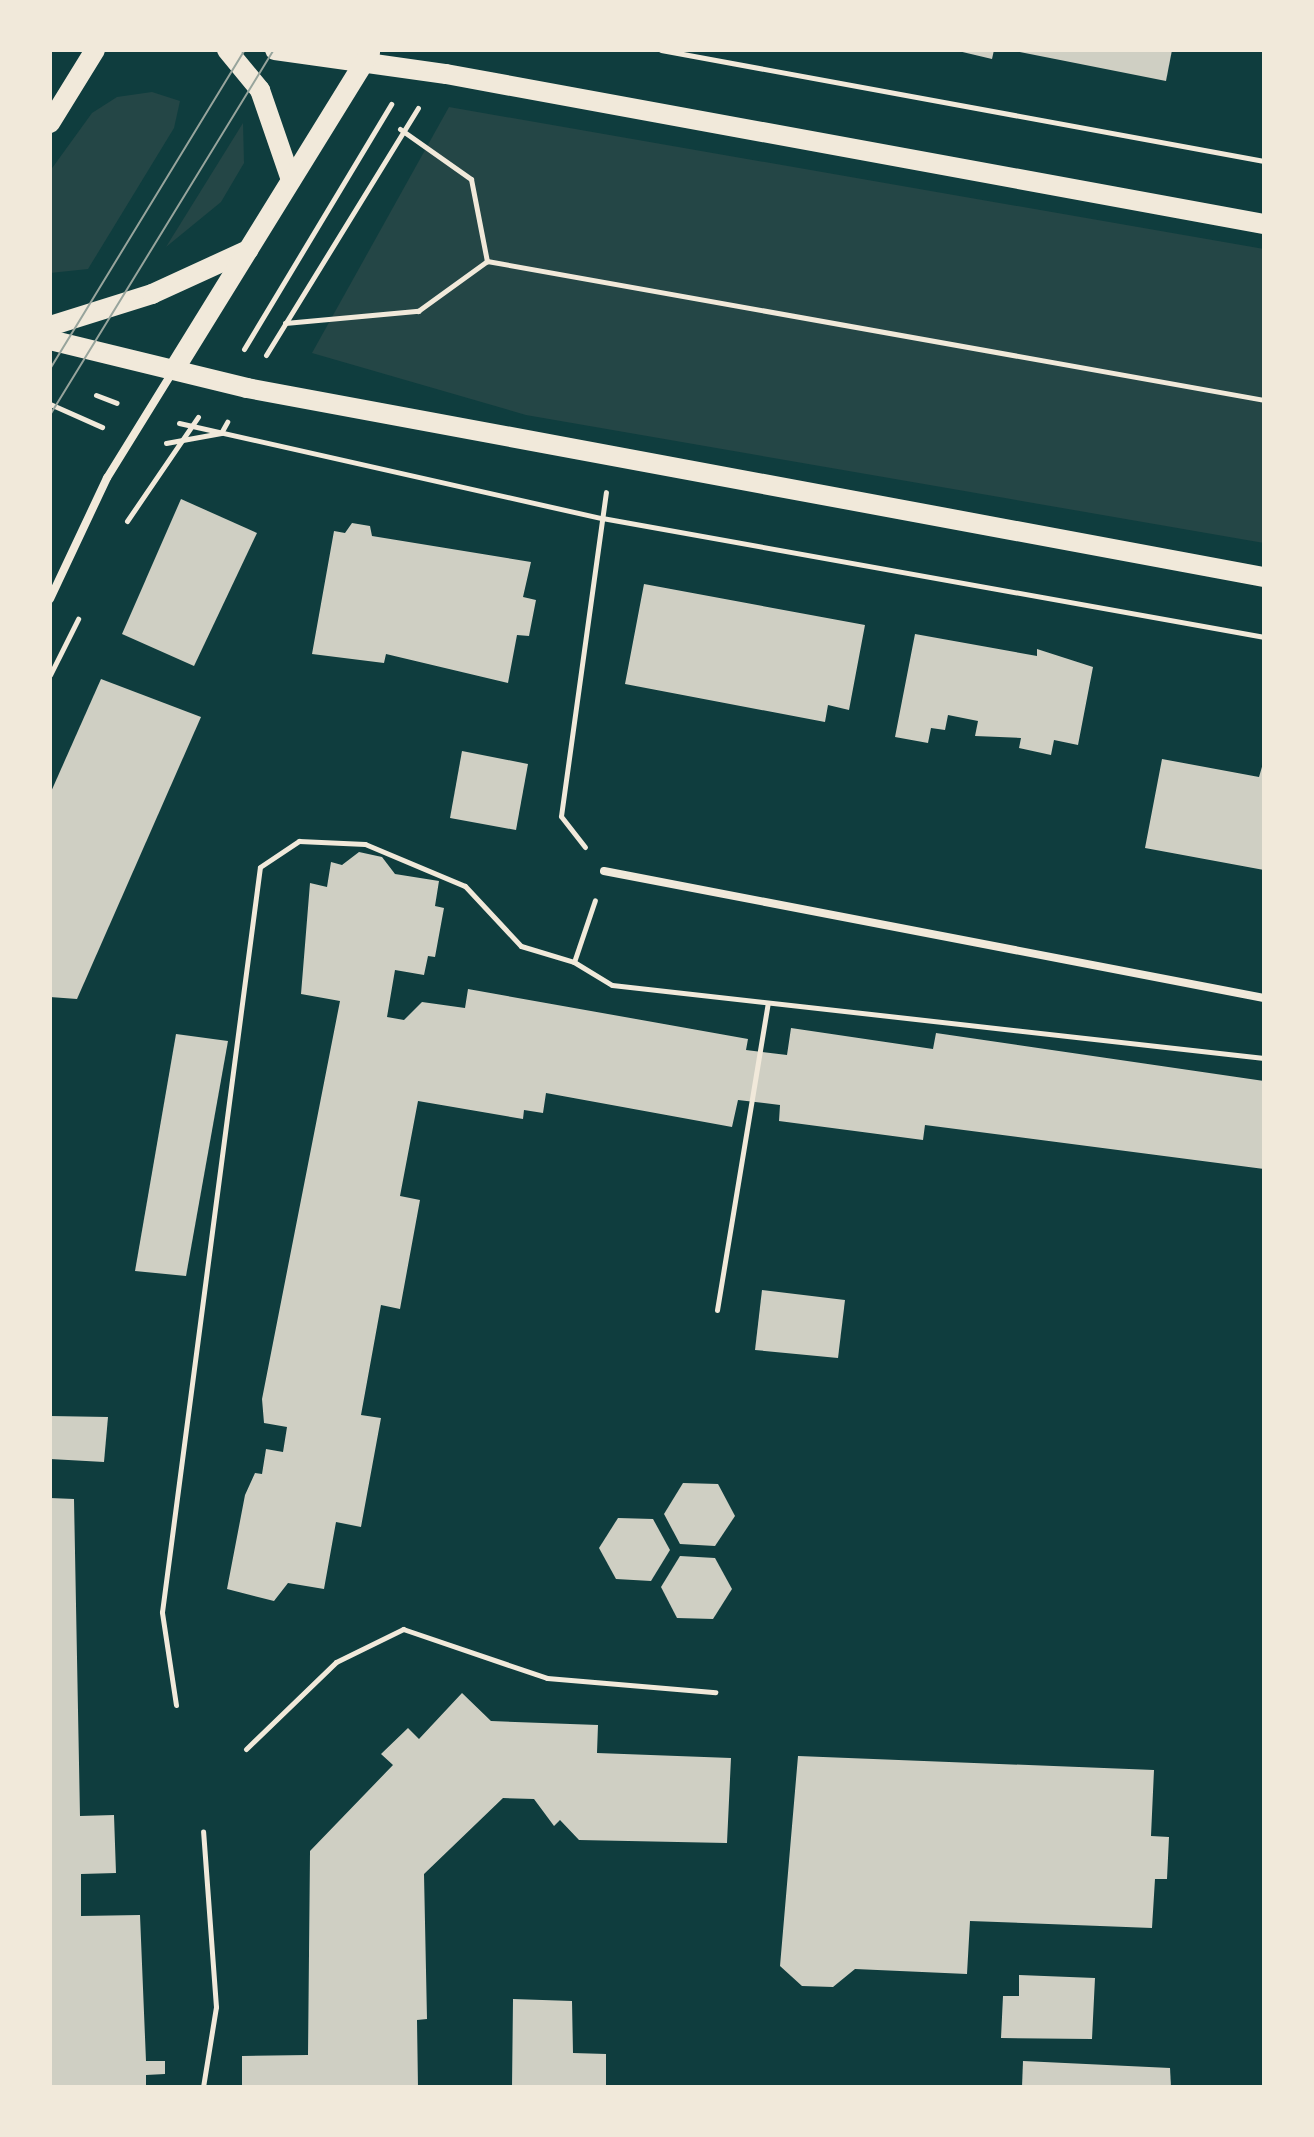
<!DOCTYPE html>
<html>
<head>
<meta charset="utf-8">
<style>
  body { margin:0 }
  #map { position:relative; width:1314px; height:2137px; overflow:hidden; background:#0f3d3e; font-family:Roboto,sans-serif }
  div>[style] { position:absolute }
  .green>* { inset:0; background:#244646 }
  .building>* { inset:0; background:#cfcfc3 }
  .path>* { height:5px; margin:-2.5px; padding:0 2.5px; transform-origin:2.5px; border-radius:2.5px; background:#f1e9da }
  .minor>* { height:8px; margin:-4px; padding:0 4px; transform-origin:4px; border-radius:4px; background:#f1e9da }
  .primary>* { height:20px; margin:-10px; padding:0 10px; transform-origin:10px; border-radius:10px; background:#f1e9da }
  .tram>* { height:2px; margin:-1px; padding:0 1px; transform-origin:1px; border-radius:1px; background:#97a49c }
  span { translate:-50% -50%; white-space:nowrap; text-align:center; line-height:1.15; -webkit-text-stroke:6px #f1e9da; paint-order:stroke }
  .frame { position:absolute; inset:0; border:52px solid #f1e9da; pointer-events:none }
</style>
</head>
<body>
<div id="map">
  <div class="green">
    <i style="clip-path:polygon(152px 92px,180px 101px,174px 128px,88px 269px,50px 273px,50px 171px,92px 113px,117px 97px)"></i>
    <i style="clip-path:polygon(449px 107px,1264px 249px,1264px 543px,526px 415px,312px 353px)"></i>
    <i style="clip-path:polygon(243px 123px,244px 163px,221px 202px,166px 247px)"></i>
  </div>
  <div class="building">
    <i style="clip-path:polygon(954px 50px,994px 50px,992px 59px)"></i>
    <i style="clip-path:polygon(1010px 50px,1172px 50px,1166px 81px)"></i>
    <i style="clip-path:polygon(181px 499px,257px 533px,194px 666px,122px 634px)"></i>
    <i style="clip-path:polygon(352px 523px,370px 526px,372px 536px,531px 562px,523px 597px,536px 600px,529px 636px,517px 635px,508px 683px,386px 654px,384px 663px,312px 654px,334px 531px,345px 533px)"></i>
    <i style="clip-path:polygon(644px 584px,865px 625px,849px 710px,828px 705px,825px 722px,625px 684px)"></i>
    <i style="clip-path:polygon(915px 634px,1037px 656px,1037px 649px,1093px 667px,1078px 745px,1054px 740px,1051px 755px,1019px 748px,1021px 738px,975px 736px,978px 721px,948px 715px,945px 730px,931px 728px,928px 743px,895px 737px)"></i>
    <i style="clip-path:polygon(101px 679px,201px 717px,77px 999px,50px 997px,50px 794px)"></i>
    <i style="clip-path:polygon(462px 751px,528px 764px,516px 830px,450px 818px)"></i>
    <i style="clip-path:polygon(1162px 759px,1259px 777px,1264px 760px,1264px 870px,1145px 848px)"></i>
    <i style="clip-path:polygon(359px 852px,382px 857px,395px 874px,439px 881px,435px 906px,444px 908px,435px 957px,428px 956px,424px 975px,395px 970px,387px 1017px,404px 1020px,422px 1002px,465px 1008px,468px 989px,748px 1039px,746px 1050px,787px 1055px,791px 1028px,933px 1049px,936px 1033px,1264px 1081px,1264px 1169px,925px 1125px,923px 1140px,779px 1121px,780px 1105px,738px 1100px,732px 1127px,546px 1093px,543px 1113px,524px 1110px,523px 1119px,418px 1101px,400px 1196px,420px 1200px,400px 1309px,381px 1305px,361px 1415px,381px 1418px,361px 1527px,336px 1522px,324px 1589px,288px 1583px,274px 1601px,227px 1589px,245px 1495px,255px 1473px,262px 1474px,266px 1449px,283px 1452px,287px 1427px,264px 1423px,262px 1399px,340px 1001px,301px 994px,310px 883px,327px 887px,331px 862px,342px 865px)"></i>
    <i style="clip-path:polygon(176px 1034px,228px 1041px,186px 1276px,135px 1271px)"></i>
    <i style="clip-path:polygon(762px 1290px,845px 1300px,838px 1358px,755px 1350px)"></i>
    <i style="clip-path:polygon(50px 1416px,108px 1417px,104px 1462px,50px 1459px)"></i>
    <i style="clip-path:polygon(683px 1483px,718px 1484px,735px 1516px,715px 1546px,680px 1544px,664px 1514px)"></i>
    <i style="clip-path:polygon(50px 1498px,74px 1499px,80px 1816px,114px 1815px,116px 1873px,81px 1874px,81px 1916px,140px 1915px,146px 2061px,165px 2061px,165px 2074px,146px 2075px,146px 2087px,50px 2087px)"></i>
    <i style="clip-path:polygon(618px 1518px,653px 1519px,670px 1550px,651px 1581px,616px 1579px,599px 1548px)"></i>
    <i style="clip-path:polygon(680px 1556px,715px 1558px,732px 1589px,713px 1619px,677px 1618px,661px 1587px)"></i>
    <i style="clip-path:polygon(462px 1693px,491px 1721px,598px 1725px,597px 1753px,731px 1758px,727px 1843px,579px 1840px,560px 1820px,554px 1826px,534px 1799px,503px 1798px,424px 1874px,427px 2019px,417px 2020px,418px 2087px,242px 2087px,242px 2056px,308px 2055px,310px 1851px,393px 1765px,381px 1754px,408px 1728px,419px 1739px)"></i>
    <i style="clip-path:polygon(798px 1756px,1154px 1770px,1151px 1836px,1169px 1837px,1167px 1879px,1155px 1879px,1152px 1928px,970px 1921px,967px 1974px,855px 1969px,833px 1987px,802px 1986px,780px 1966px)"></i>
    <i style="clip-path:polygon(1019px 1975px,1095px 1978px,1092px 2039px,1001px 2038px,1003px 1996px,1019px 1996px)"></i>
    <i style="clip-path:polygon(513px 1999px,572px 2001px,573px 2053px,606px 2054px,606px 2087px,512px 2087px)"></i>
    <i style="clip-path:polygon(1023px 2061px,1170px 2068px,1171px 2087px,1022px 2087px)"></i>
  </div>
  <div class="path">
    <i style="left:661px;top:50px;width:613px;rotate:10.43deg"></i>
    <i style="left:400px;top:129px;width:87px;rotate:35.2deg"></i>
    <i style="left:471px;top:179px;width:84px;rotate:79deg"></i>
    <i style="left:487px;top:261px;width:789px;rotate:10.14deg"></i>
    <i style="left:285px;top:323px;width:134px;rotate:-5.2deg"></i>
    <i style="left:418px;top:311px;width:85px;rotate:-35.9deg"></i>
    <i style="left:244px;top:349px;width:286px;rotate:-59deg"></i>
    <i style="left:266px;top:355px;width:290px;rotate:-58.4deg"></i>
    <i style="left:96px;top:395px;width:22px;rotate:21deg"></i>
    <i style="left:50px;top:404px;width:57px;rotate:23.9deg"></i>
    <i style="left:179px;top:423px;width:434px;rotate:12.7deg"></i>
    <i style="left:602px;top:518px;width:673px;rotate:10.19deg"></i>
    <i style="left:166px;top:443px;width:56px;rotate:-10.3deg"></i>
    <i style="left:221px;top:433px;width:13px;rotate:-61deg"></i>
    <i style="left:127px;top:521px;width:126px;rotate:-55.7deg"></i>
    <i style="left:50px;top:675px;width:63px;rotate:-63.4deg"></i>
    <i style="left:585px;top:847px;width:39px;rotate:-128deg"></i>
    <i style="left:561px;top:816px;width:327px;rotate:-82.1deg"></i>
    <i style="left:574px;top:962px;width:44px;rotate:31.2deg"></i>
    <i style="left:612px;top:985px;width:656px;rotate:6.39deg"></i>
    <i style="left:717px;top:1310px;width:311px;rotate:-80.6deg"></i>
    <i style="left:176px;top:1705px;width:94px;rotate:-98.6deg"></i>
    <i style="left:162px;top:1612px;width:751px;rotate:-82.51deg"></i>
    <i style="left:260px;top:867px;width:47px;rotate:-33.7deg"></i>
    <i style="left:299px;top:841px;width:66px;rotate:2.6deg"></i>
    <i style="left:365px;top:844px;width:108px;rotate:22.8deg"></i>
    <i style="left:465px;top:886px;width:82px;rotate:47deg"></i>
    <i style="left:521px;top:946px;width:55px;rotate:16.8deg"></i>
    <i style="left:574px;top:962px;width:65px;rotate:-71.3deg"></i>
    <i style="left:246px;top:1749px;width:125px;rotate:-44deg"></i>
    <i style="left:336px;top:1662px;width:75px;rotate:-26.2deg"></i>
    <i style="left:403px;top:1629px;width:152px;rotate:18.8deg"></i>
    <i style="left:547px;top:1678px;width:169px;rotate:4.8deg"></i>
    <i style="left:203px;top:2087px;width:81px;rotate:-80.8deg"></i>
    <i style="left:216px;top:2007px;width:176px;rotate:-94.2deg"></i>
  </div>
  <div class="minor">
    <i style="left:50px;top:599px;width:134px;rotate:-64.8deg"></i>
    <i style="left:107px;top:478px;width:126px;rotate:-58.3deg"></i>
    <i style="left:604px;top:871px;width:672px;rotate:10.89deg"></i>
  </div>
  <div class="primary">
    <i style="left:227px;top:50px;width:52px;rotate:50.5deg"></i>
    <i style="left:260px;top:90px;width:95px;rotate:71deg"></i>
    <i style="left:275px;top:50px;width:173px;rotate:8deg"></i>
    <i style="left:446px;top:74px;width:832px;rotate:10.39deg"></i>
    <i style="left:50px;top:123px;width:86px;rotate:-58.3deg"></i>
    <i style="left:50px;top:326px;width:107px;rotate:-17.4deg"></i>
    <i style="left:152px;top:294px;width:106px;rotate:-24.6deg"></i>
    <i style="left:50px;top:340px;width:203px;rotate:13.7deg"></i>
    <i style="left:247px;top:388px;width:1034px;rotate:10.53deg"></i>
    <i style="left:174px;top:370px;width:373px;rotate:-58.3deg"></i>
  </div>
  <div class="tram">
    <i style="left:50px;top:369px;width:374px;rotate:-58.6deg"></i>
    <i style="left:50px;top:415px;width:428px;rotate:-58.5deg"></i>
  </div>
  <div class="frame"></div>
</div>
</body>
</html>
